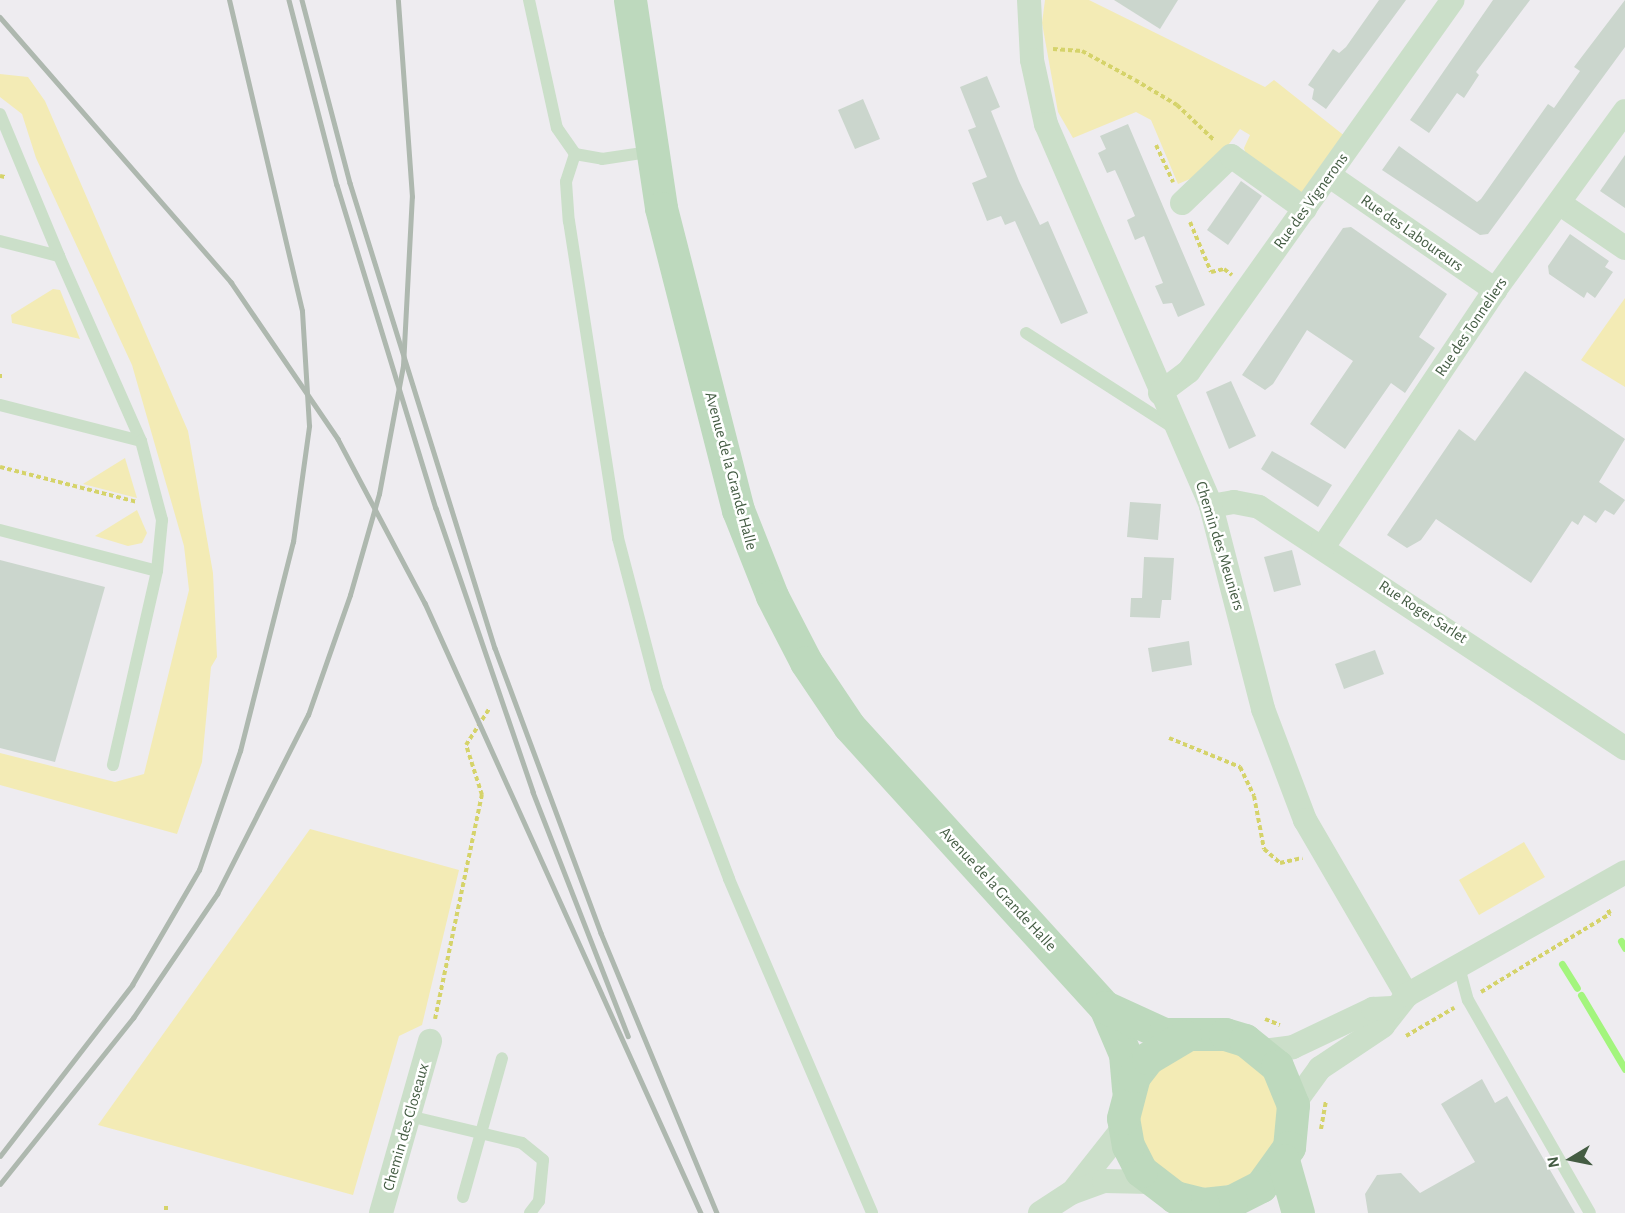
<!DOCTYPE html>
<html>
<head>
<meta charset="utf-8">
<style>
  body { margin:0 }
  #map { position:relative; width:1625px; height:1213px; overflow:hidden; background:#eeecf0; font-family:"Alegreya Sans",sans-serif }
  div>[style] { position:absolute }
  .green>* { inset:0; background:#f3ebb5 }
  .round { border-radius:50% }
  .stream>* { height:7px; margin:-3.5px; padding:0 3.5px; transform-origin:3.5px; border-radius:3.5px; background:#a3f57d }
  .building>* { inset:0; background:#cbd6cd }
  .path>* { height:4px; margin-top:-2px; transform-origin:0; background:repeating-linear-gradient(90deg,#d5d36a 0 4.5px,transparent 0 7.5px) }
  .lane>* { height:12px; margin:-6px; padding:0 6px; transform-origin:6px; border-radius:6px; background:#cbdfc9 }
  .street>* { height:24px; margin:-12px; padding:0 12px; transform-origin:12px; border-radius:12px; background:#cbdfc9 }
  .secondary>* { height:33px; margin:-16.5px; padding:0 16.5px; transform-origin:16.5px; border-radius:16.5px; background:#bdd9bd }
  .rail>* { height:4.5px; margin:-2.25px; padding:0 2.25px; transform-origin:2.25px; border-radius:2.25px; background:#aeb8af }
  span { translate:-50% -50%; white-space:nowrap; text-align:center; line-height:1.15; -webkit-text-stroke:5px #fff; paint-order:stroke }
  .street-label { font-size:16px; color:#445c43 }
  .north { position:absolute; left:1541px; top:1129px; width:60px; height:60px; -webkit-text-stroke:4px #fff; paint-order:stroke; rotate:260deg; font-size:16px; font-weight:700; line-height:24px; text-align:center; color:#445c43 }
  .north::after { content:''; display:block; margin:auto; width:21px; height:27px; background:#445c43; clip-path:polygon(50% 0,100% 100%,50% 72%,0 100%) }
</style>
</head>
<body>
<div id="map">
  <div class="green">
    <i style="clip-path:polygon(1045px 0,1089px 0,1265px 87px,1274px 80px,1346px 137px,1307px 198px,1247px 159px,1244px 148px,1250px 135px,1240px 129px,1209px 171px,1178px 184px,1151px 120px,1136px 112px,1073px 138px,1058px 112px,1042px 23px)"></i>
    <i style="clip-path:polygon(0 74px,28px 77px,45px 101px,188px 431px,213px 573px,217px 657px,211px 667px,202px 762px,177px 834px,0 785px,0 753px,115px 782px,144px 774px,189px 590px,184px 546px,132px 365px,36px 158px,22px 114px,0 97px)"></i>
    <i style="clip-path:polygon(53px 289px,60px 290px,80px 339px,12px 323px,11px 315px)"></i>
    <i style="clip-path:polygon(1625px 298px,1625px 387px,1581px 360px)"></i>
    <i style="clip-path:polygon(125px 458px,137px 498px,83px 484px)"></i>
    <i style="clip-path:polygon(137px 510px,147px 533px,142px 543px,128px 546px,95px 536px)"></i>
    <i style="clip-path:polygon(310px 829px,459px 870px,422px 1025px,399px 1036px,353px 1195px,98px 1125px)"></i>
    <i style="clip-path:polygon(1524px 842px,1545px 877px,1479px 915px,1459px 880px)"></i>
    <i class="round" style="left:1138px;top:1048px;width:140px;height:140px"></i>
  </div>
  <div class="stream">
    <i style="left:1621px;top:941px;width:8px;rotate:60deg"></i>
    <i style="left:1562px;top:964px;width:28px;rotate:58deg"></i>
    <i style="left:1581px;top:995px;width:86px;rotate:59.3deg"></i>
  </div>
  <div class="building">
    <i style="clip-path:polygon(1114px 0,1178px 0,1160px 29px)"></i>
    <i style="clip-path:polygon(1379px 0,1406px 0,1326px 109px,1312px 99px,1314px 89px,1308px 85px,1333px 49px,1339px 53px,1346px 47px)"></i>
    <i style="clip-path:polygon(1493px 0,1530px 0,1476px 72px,1479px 75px,1464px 98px,1457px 93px,1429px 133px,1410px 120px)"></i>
    <i style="clip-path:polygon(1625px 0,1625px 47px,1488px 234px,1480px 235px,1382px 170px,1399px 146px,1477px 202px,1481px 199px,1548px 104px,1554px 108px,1580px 71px,1574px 67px)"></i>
    <i style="clip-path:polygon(987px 76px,1000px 107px,991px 111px,1019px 181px,1040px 225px,1048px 221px,1088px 313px,1061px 324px,1015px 221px,1005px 225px,1001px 216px,987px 221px,972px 183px,987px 177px,968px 130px,976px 127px,960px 87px)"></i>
    <i style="clip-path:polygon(863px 99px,880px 139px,855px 149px,838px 110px)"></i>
    <i style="clip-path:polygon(1128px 124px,1205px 305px,1178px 317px,1172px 303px,1163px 304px,1155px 286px,1163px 283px,1144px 236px,1135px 240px,1127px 220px,1135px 216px,1121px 183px,1115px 170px,1107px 173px,1098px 153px,1106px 149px,1100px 136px)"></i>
    <i style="clip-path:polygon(1625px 155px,1625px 208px,1600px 191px)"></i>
    <i style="clip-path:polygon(1241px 181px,1262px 196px,1228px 245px,1207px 230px)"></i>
    <i style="clip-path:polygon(1351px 227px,1447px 294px,1419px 337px,1435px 348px,1405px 393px,1391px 383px,1345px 449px,1310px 424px,1353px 361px,1307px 330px,1273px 384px,1265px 390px,1242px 375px,1343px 228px)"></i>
    <i style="clip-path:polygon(1570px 234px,1609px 261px,1605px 267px,1613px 272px,1595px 298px,1587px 292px,1584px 298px,1549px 274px,1548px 266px)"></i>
    <i style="clip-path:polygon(1525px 371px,1625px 439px,1599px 482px,1625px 500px,1614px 515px,1605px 510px,1596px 523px,1584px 515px,1578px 525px,1572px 521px,1531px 583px,1436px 519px,1421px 540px,1407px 548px,1387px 535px,1459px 429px,1475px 441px)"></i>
    <i style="clip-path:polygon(1231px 381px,1256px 436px,1229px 449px,1206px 392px)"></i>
    <i style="clip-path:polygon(1272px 451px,1332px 485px,1318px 507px,1261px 469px)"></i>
    <i style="clip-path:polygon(1130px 502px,1161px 504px,1158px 540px,1127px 537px)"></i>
    <i style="clip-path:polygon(1292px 550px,1301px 585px,1274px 592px,1264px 557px)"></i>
    <i style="clip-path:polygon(1144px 557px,1174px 558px,1171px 600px,1162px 600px,1160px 618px,1130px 617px,1131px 598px,1142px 598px)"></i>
    <i style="clip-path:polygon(0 560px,105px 587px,55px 762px,0 748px)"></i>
    <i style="clip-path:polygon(1189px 641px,1192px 665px,1152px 672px,1148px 648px)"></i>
    <i style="clip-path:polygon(1375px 650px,1384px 674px,1344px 689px,1335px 664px)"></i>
    <i style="clip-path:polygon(1482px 1079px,1495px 1103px,1507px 1096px,1575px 1213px,1368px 1213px,1365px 1194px,1377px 1175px,1401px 1173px,1420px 1193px,1475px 1162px,1441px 1104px)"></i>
  </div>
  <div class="path">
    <i style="left:1053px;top:49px;width:29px;rotate:4deg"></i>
    <i style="left:1082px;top:51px;width:60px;rotate:28.7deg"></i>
    <i style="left:1135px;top:80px;width:49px;rotate:30.8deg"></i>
    <i style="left:1177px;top:105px;width:52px;rotate:43.5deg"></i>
    <i style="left:1156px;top:145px;width:41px;rotate:65.3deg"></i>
    <i style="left:0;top:176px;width:5px;rotate:11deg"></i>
    <i style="left:1190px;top:222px;width:54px;rotate:67.2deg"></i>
    <i style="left:1211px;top:272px;width:13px;rotate:-13deg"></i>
    <i style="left:1224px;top:269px;width:10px;rotate:37deg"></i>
    <i style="left:0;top:374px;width:6px;rotate:90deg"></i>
    <i style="left:0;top:467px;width:141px;rotate:14.3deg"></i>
    <i style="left:1169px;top:738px;width:77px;rotate:22.2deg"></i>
    <i style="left:1240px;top:767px;width:32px;rotate:64deg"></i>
    <i style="left:1254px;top:796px;width:54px;rotate:79.3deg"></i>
    <i style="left:1264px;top:849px;width:21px;rotate:41deg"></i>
    <i style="left:1280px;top:863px;width:23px;rotate:-13deg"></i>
    <i style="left:1481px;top:992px;width:151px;rotate:-31.2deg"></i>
    <i style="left:1610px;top:914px;width:7px;rotate:-117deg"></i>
    <i style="left:435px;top:1019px;width:229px;rotate:-78.2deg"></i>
    <i style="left:482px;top:795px;width:52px;rotate:-107.7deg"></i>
    <i style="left:466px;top:745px;width:43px;rotate:-57.4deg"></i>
    <i style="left:1265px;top:1019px;width:16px;rotate:22deg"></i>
    <i style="left:1406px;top:1036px;width:56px;rotate:-30.3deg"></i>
    <i style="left:1321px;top:1129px;width:28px;rotate:-80deg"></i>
    <i style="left:166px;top:1206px;width:7px;rotate:90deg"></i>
  </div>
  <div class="lane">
    <i style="left:529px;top:0;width:131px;rotate:77.7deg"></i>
    <i style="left:557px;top:128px;width:32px;rotate:55deg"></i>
    <i style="left:575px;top:154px;width:27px;rotate:10deg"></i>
    <i style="left:602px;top:159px;width:48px;rotate:-8.5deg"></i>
    <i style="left:0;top:114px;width:154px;rotate:67.4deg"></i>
    <i style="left:575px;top:154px;width:29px;rotate:108deg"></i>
    <i style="left:566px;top:182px;width:39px;rotate:86deg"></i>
    <i style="left:569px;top:221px;width:321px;rotate:81.2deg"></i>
    <i style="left:618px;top:538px;width:155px;rotate:75.4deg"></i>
    <i style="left:657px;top:688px;width:204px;rotate:69.3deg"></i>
    <i style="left:729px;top:879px;width:363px;rotate:66.8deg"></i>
    <i style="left:0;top:241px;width:61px;rotate:14.3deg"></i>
    <i style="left:59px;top:256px;width:202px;rotate:66.1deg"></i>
    <i style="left:141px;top:441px;width:146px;rotate:-165.7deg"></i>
    <i style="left:1026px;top:333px;width:176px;rotate:32.7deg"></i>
    <i style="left:141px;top:441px;width:82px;rotate:75.1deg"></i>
    <i style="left:162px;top:520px;width:51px;rotate:95.6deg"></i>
    <i style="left:0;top:530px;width:162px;rotate:14.6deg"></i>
    <i style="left:157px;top:571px;width:199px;rotate:102.8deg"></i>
    <i style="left:1459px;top:967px;width:34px;rotate:75deg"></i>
    <i style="left:1468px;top:1000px;width:245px;rotate:60.2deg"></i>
    <i style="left:409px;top:1116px;width:116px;rotate:13.4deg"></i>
    <i style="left:522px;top:1143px;width:27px;rotate:39deg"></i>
    <i style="left:543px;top:1160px;width:41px;rotate:95.6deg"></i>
    <i style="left:539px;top:1201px;width:15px;rotate:127deg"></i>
    <i style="left:463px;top:1197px;width:144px;rotate:-74.3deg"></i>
  </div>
  <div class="street">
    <i style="left:1029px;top:0;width:60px;rotate:87.1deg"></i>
    <i style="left:1032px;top:60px;width:66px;rotate:77.7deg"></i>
    <i style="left:1046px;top:124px;width:416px;rotate:66.6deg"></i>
    <i style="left:1211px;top:506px;width:210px;rotate:75.6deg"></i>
    <i style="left:1263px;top:709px;width:119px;rotate:69.3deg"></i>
    <i style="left:1305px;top:820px;width:203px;rotate:59.8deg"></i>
    <i style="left:1407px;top:995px;width:39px;rotate:128deg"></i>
    <i style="left:1383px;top:1026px;width:76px;rotate:146.3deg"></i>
    <i style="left:1320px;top:1068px;width:46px;rotate:126.1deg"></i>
    <i style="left:1330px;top:176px;width:201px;rotate:34.6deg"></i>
    <i style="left:1182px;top:203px;width:68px;rotate:-43.8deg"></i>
    <i style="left:1231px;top:156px;width:91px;rotate:35.6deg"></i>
    <i style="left:1559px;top:203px;width:80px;rotate:34.3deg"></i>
    <i style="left:1160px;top:393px;width:36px;rotate:-37deg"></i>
    <i style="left:1189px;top:371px;width:455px;rotate:-54.6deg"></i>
    <i style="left:1211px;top:506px;width:23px;rotate:-10deg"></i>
    <i style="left:1234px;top:502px;width:25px;rotate:11deg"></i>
    <i style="left:1259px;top:507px;width:438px;rotate:33.4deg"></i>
    <i style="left:1323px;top:547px;width:309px;rotate:-56.2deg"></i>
    <i style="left:1495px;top:290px;width:221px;rotate:-54deg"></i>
    <i style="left:1407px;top:995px;width:250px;rotate:-29.4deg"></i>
    <i style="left:1262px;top:1051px;width:31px;rotate:-7deg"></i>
    <i style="left:1293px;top:1047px;width:89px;rotate:-25.4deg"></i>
    <i style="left:1373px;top:1009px;width:19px;rotate:-3deg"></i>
    <i style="left:1075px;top:1189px;width:79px;rotate:-51.7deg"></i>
    <i style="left:381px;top:1213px;width:179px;rotate:-74.1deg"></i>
    <i style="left:1040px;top:1213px;width:37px;rotate:-33deg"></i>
    <i style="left:1071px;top:1193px;width:35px;rotate:-20deg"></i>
    <i style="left:1104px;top:1181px;width:47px;rotate:1.2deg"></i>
  </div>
  <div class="secondary">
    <i style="left:630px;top:0;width:210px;rotate:81.5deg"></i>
    <i style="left:661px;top:208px;width:312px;rotate:75.7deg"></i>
    <i style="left:738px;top:510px;width:92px;rotate:68.4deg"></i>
    <i style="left:772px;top:596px;width:74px;rotate:62.7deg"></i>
    <i style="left:806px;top:662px;width:77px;rotate:56.1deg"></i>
    <i style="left:849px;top:726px;width:380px;rotate:47.7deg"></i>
    <i style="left:1105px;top:1007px;width:51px;rotate:66.9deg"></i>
    <i style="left:1125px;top:1054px;width:36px;rotate:85deg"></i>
    <i style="left:1105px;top:1007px;width:65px;rotate:24.6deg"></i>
    <i style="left:1164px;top:1034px;width:61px"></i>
    <i style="left:1225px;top:1034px;width:21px;rotate:17deg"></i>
    <i style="left:1245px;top:1040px;width:41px;rotate:39.1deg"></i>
    <i style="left:1277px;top:1066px;width:42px;rotate:67.7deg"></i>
    <i style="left:1293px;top:1105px;width:42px;rotate:95.4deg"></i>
    <i style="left:1289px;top:1147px;width:48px;rotate:125.7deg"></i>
    <i style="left:1261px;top:1186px;width:34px;rotate:153deg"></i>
    <i style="left:1231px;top:1201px;width:28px;rotate:174deg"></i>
    <i style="left:1203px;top:1204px;width:29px;rotate:-166deg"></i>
    <i style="left:1175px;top:1197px;width:43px;rotate:-142.6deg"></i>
    <i style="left:1141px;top:1171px;width:28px;rotate:-117deg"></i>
    <i style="left:1128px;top:1146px;width:28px;rotate:-100deg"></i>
    <i style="left:1123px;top:1118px;width:43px;rotate:-75.3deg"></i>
    <i style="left:1134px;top:1076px;width:23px;rotate:-52deg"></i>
    <i style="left:1148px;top:1058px;width:43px;rotate:-30.7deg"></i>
    <i style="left:1283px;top:1160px;width:55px;rotate:74.2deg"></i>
  </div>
  <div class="rail">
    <i style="left:289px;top:0;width:191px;rotate:75.5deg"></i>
    <i style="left:337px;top:185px;width:338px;rotate:73deg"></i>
    <i style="left:436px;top:508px;width:300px;rotate:71.1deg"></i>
    <i style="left:533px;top:792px;width:262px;rotate:68.7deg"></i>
    <i style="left:302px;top:0;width:189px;rotate:75.3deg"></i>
    <i style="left:350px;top:183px;width:487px;rotate:72.7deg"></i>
    <i style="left:495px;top:648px;width:304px;rotate:69.6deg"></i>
    <i style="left:601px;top:933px;width:303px;rotate:67.5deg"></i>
    <i style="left:0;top:17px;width:352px;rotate:48.9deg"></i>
    <i style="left:231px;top:282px;width:190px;rotate:55.7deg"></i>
    <i style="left:338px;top:439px;width:186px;rotate:62.1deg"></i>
    <i style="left:425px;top:603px;width:670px;rotate:65.66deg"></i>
    <i style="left:0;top:1156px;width:216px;rotate:-52.3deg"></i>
    <i style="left:132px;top:985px;width:133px;rotate:-59.8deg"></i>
    <i style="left:199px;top:870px;width:126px;rotate:-71deg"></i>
    <i style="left:240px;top:751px;width:216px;rotate:-75.8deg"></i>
    <i style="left:293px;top:542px;width:117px;rotate:-82.1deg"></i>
    <i style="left:309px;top:426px;width:115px;rotate:-93.5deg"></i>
    <i style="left:302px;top:311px;width:319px;rotate:-103.2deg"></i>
    <i style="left:0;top:1184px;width:213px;rotate:-51.3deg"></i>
    <i style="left:133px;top:1018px;width:150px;rotate:-55.9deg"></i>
    <i style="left:217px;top:894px;width:201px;rotate:-63.1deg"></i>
    <i style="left:308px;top:715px;width:127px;rotate:-70.7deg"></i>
    <i style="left:350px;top:595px;width:105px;rotate:-74deg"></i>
    <i style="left:379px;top:494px;width:130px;rotate:-79.4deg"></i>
    <i style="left:403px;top:366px;width:169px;rotate:-87deg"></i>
    <i style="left:412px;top:197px;width:197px;rotate:-94.1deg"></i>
  </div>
  <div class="street-label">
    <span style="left:1311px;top:201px;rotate:-54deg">Rue des Vignerons</span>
    <span style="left:1412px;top:233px;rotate:35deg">Rue des Laboureurs</span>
    <span style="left:1471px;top:327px;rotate:-56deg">Rue des Tonneliers</span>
    <span style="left:731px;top:471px;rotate:75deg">Avenue de la Grande Halle</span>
    <span style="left:1220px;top:546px;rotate:73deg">Chemin des Meuniers</span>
    <span style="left:1423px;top:612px;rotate:33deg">Rue Roger Sarlet</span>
    <span style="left:998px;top:889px;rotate:47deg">Avenue de la Grande Halle</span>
    <span style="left:406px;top:1127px;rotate:-74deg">Chemin des Closeaux</span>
  </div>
  <div class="north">N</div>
</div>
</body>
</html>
